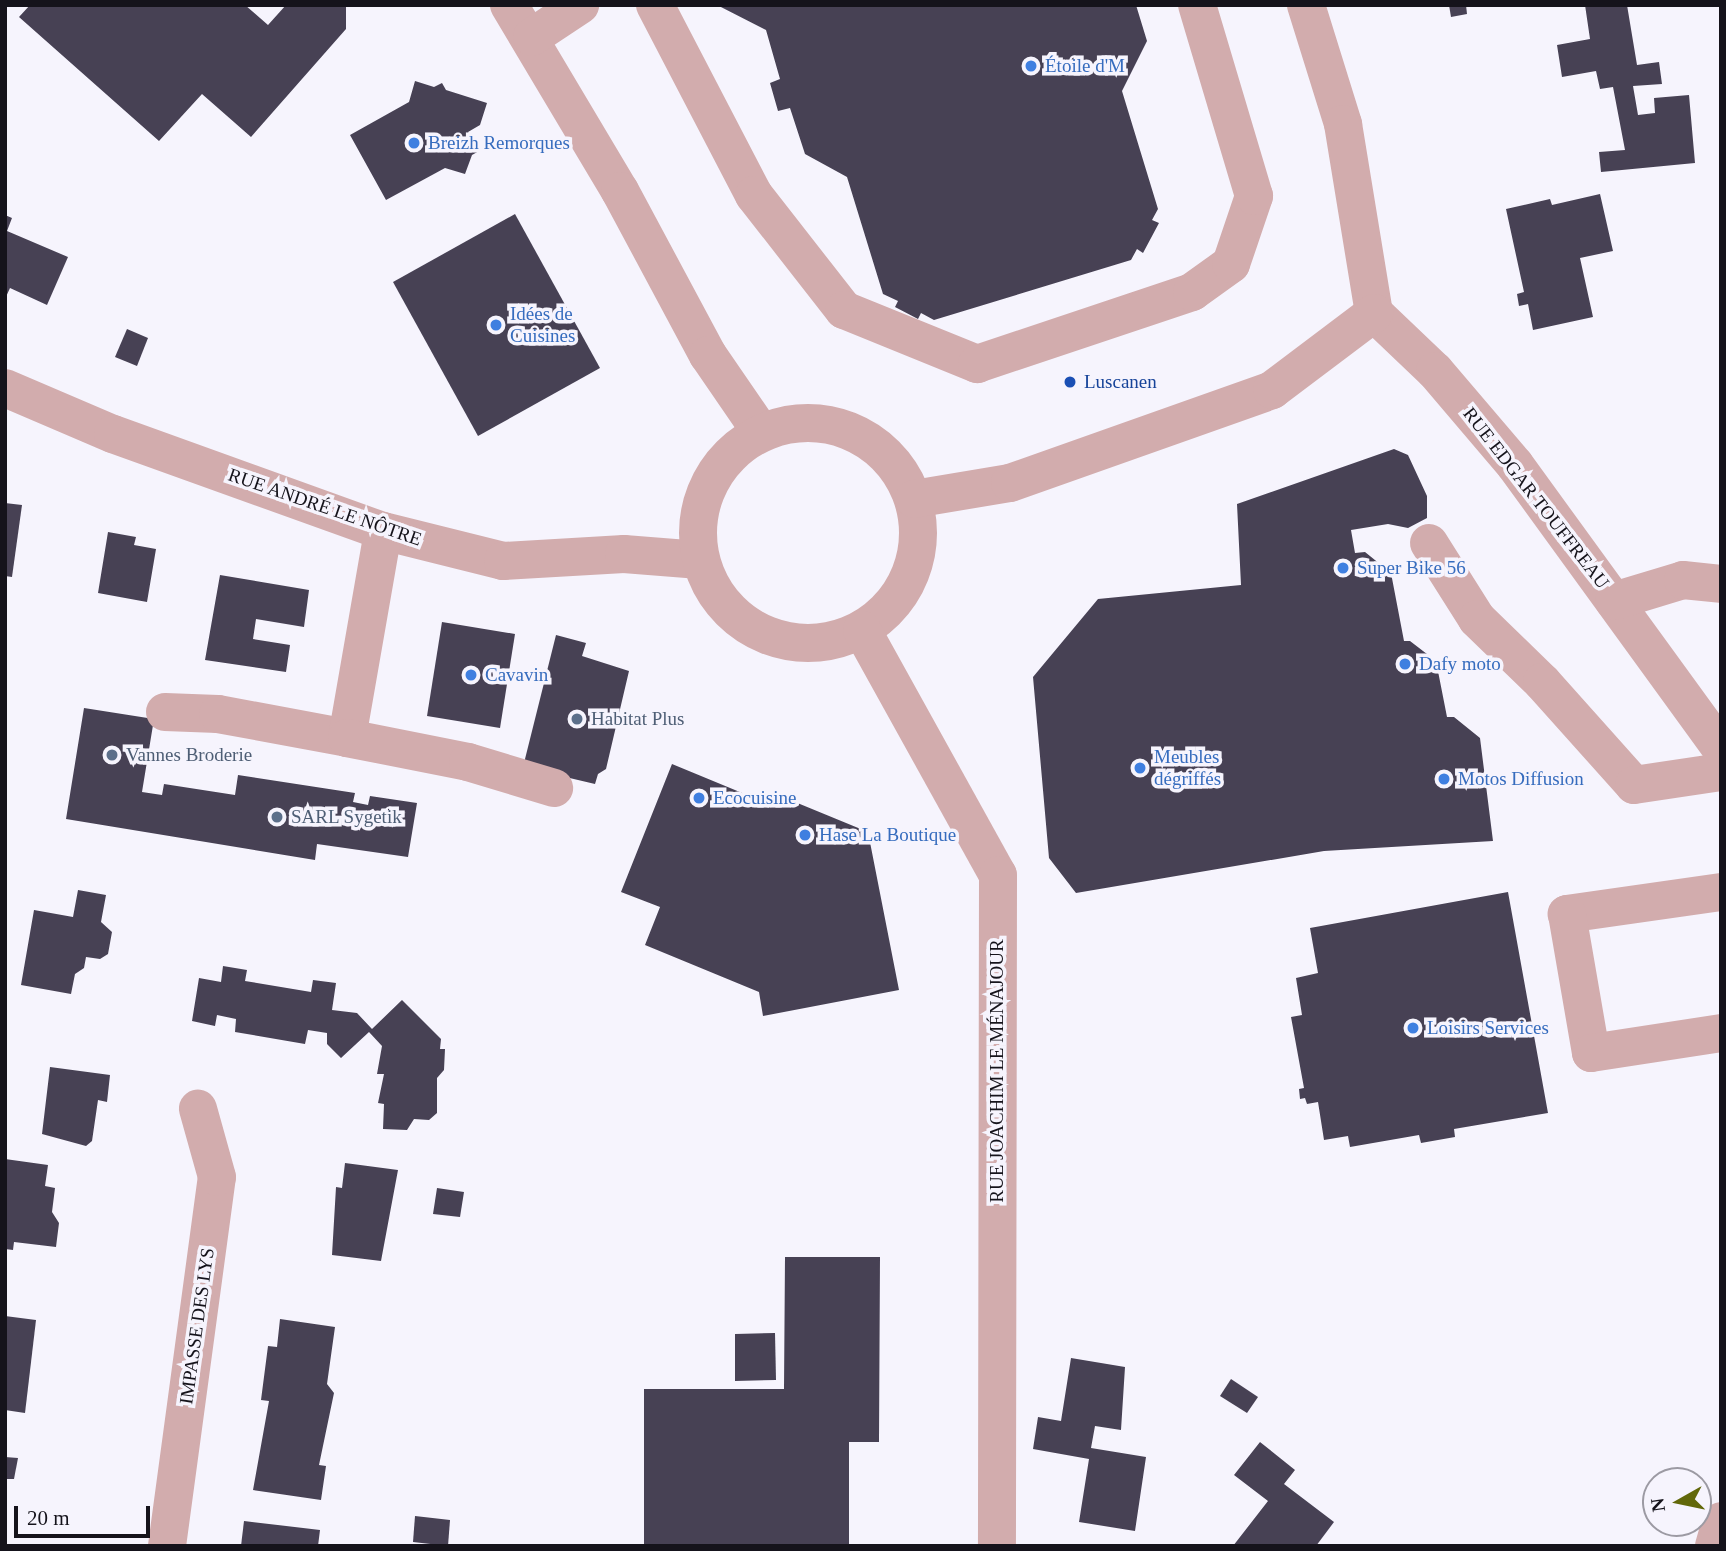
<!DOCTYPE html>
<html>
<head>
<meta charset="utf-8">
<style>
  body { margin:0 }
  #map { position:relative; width:1726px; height:1551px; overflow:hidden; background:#f6f4fd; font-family:"Times New Roman",serif }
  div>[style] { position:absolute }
  .building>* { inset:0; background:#474154 }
  .minor>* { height:38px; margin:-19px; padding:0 19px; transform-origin:19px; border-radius:19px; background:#d2acad }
  .minor>.ring { margin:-19px; padding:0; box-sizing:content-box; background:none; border:38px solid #d2acad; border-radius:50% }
  .dots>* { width:19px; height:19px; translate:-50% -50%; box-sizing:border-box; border:4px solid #f6f4fd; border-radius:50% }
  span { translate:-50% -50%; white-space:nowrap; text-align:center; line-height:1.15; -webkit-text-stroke:7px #f6f4fd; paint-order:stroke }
  .shop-label { font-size:19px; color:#366cbe }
  .left { translate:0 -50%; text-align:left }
  .transit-label { font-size:19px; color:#164399 }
  .street-label { font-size:19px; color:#15131b }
  .service-label { font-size:19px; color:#4e5e75 }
  .frame { position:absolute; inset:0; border:7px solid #15131b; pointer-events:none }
  .north { position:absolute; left:1642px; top:1467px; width:70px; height:70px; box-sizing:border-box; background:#f6f4fd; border:2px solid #9c9aa3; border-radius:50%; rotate:261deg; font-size:19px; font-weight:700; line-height:28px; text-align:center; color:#15131b }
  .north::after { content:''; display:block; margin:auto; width:24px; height:32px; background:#62680a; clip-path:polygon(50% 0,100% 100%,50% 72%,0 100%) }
  .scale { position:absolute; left:14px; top:1506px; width:136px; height:32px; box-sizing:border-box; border:4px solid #15131b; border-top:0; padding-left:9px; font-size:21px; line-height:24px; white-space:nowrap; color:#15131b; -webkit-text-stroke:5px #f6f4fd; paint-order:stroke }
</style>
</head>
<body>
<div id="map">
  <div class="building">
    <i style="clip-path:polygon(30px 5px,245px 5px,268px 25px,286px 5px,346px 5px,346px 29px,251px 137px,202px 94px,159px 141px,19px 17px)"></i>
    <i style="clip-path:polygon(717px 5px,1136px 5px,1147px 41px,1122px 91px,1158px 209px,1152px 220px,1159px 223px,1143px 253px,1137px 249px,1131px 260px,934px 320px,921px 313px,918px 319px,895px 307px,898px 301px,883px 294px,847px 177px,805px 154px,790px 108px,778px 111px,770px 83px,780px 79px,766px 30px)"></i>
    <i style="clip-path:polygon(1449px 5px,1466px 5px,1467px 14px,1451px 17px)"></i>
    <i style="clip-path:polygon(1585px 5px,1627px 5px,1637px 65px,1659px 62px,1662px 84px,1633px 86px,1638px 115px,1655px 113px,1654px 98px,1689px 95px,1695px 163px,1601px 172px,1599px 152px,1625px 150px,1613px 87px,1600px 89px,1596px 71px,1562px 77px,1557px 45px,1590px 39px)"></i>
    <i style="clip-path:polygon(415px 81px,434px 87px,442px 83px,446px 90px,487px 103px,480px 125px,468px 132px,479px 151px,472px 155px,465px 174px,445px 168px,386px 200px,350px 135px,409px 102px)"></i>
    <i style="clip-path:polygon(1600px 194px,1613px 251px,1580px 258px,1593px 317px,1533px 330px,1528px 304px,1519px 306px,1517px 294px,1524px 292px,1506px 209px,1550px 199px,1552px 205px)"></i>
    <i style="clip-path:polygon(515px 214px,600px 368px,478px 436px,393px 282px)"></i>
    <i style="clip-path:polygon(5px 215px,12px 218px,7px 231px,68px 257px,47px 305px,10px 288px,5px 299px)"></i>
    <i style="clip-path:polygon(127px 329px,148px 338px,137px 366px,115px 357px)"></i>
    <i style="clip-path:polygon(1394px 449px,1408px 455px,1427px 496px,1427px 518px,1408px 528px,1388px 524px,1351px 530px,1355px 553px,1365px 552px,1391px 573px,1404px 641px,1410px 641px,1436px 661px,1447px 717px,1454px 717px,1480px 738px,1493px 841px,1324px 851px,1076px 893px,1049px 858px,1033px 677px,1098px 599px,1241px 585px,1237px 504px)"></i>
    <i style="clip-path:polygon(5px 503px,22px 505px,12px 577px,5px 576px)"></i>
    <i style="clip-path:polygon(108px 532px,136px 537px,134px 545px,156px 549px,147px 602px,98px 593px)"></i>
    <i style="clip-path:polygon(220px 575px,309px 590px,304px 627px,256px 619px,253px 639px,290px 645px,286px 672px,205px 660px)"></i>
    <i style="clip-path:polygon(442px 622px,515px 634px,500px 728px,427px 716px)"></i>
    <i style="clip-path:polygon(556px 635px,586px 643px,582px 656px,629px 671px,606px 769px,598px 774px,595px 784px,523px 767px)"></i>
    <i style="clip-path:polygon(84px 708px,154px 719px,142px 792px,162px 795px,164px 784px,235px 795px,238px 775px,355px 793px,353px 802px,368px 805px,370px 796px,417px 803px,408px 857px,317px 844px,315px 860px,66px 819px)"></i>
    <i style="clip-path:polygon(672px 764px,774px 806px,778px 795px,868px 832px,899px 990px,763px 1016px,759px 992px,645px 945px,660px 907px,621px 892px)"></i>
    <i style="clip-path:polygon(78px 890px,106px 895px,101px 922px,112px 932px,108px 954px,100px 959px,86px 957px,84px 968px,75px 974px,71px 994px,21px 985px,34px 910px,73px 917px)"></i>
    <i style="clip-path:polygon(1508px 892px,1548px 1113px,1454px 1129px,1455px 1137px,1421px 1143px,1419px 1135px,1350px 1147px,1348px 1136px,1324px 1140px,1318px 1102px,1307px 1104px,1305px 1098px,1300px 1099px,1299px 1089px,1304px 1088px,1291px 1017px,1302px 1015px,1296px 978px,1318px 973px,1310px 928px)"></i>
    <i style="clip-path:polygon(223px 966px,247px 970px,245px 981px,311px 992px,313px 980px,336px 983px,332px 1010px,357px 1013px,372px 1029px,402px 1000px,441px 1039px,440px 1049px,445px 1049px,444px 1070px,437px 1078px,437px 1113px,429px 1120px,414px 1119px,407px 1130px,383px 1129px,384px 1104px,378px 1103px,384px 1074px,377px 1074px,382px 1046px,369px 1032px,341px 1058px,327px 1044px,327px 1033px,308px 1030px,305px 1044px,235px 1032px,236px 1019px,217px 1015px,215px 1026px,192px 1021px,199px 978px,221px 982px)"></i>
    <i style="clip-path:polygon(50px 1067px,110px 1075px,107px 1102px,98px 1100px,92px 1141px,86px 1146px,42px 1134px)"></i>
    <i style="clip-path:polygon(5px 1159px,48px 1165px,45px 1186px,55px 1188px,52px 1212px,59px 1223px,56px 1247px,14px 1242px,13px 1250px,5px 1249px)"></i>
    <i style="clip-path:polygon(345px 1163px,398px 1170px,381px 1261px,332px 1255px,336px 1187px,342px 1188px)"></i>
    <i style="clip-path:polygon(437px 1188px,464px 1192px,460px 1217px,433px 1214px)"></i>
    <i style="clip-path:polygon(785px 1257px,880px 1257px,879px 1442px,849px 1442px,849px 1546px,644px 1546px,644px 1389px,784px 1389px)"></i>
    <i style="clip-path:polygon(5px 1316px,36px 1320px,25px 1413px,5px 1410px)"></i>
    <i style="clip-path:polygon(280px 1319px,335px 1327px,327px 1384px,334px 1393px,319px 1465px,326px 1466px,321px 1500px,253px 1490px,269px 1401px,261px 1400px,268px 1346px,277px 1347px)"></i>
    <i style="clip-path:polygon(775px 1333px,776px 1380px,735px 1381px,735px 1334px)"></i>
    <i style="clip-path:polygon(1071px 1358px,1125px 1367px,1121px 1430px,1095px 1426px,1091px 1448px,1146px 1457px,1135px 1531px,1079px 1522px,1089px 1459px,1033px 1449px,1038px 1417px,1061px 1421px)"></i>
    <i style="clip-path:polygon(1231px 1379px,1258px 1397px,1247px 1413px,1220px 1396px)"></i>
    <i style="clip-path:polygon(1260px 1442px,1295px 1470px,1284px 1484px,1334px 1522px,1316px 1546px,1233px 1546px,1268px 1501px,1234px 1475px)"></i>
    <i style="clip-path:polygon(5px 1457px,18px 1458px,14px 1479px,5px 1479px)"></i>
    <i style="clip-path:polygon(415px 1516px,450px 1520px,448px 1546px,413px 1542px)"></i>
    <i style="clip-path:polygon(244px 1521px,320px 1530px,318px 1546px,241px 1546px)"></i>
  </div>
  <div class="minor">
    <i style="left:509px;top:5px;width:217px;rotate:59.2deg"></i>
    <i style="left:620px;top:191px;width:186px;rotate:61.8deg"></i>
    <i style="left:708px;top:355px;width:93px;rotate:55.5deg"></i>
    <i style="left:655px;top:5px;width:214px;rotate:62.5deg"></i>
    <i style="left:754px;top:195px;width:146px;rotate:52deg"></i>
    <i style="left:844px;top:310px;width:144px;rotate:22.1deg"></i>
    <i style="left:977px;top:364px;width:227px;rotate:-18.5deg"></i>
    <i style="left:1192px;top:292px;width:48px;rotate:-35.7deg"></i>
    <i style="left:1231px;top:264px;width:72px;rotate:-71.3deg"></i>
    <i style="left:1254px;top:196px;width:199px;rotate:-106.6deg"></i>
    <i style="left:1306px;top:5px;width:125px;rotate:72.7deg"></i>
    <i style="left:1343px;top:124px;width:192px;rotate:80.7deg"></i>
    <i style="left:1374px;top:313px;width:84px;rotate:43.6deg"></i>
    <i style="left:1435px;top:371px;width:123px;rotate:49.6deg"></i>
    <i style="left:1515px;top:465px;width:351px;rotate:54deg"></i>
    <i style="left:532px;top:37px;width:58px;rotate:-33.7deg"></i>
    <i style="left:5px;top:388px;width:117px;rotate:23.1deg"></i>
    <i style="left:113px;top:434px;width:287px;rotate:19.8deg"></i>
    <i style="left:383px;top:531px;width:124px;rotate:14deg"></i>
    <i style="left:503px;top:561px;width:121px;rotate:-3.3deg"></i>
    <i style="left:624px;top:554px;width:76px;rotate:4.5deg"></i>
    <i class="ring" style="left:698px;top:423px;width:182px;height:182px"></i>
    <i style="left:914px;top:499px;width:97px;rotate:-9.5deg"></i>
    <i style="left:1010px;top:483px;width:278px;rotate:-19.5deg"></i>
    <i style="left:1272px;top:390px;width:128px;rotate:-37deg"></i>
    <i style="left:1429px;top:543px;width:90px;rotate:57.7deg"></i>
    <i style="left:1477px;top:619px;width:91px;rotate:44.1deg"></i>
    <i style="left:1542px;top:682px;width:138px;rotate:48.2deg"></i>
    <i style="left:1634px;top:785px;width:88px;rotate:-8.5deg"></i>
    <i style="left:1614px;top:601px;width:72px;rotate:-16.9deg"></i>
    <i style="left:1683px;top:580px;width:38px;rotate:6deg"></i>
    <i style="left:862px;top:630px;width:280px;rotate:61deg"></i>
    <i style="left:998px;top:875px;width:671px;rotate:90.09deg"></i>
    <i style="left:165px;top:712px;width:53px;rotate:2.2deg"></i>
    <i style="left:218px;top:714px;width:131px;rotate:10.5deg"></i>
    <i style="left:347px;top:738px;width:210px;rotate:-80.1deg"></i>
    <i style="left:347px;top:738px;width:123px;rotate:11.2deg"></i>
    <i style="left:468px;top:762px;width:90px;rotate:16.8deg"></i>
    <i style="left:1721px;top:892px;width:156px;rotate:171.9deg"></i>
    <i style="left:1567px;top:914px;width:141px;rotate:80.2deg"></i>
    <i style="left:1591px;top:1053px;width:132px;rotate:-8.7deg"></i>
    <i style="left:167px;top:1546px;width:372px;rotate:-82.3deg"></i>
    <i style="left:217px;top:1177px;width:71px;rotate:-105.6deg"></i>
    <i style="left:1714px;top:1546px;width:26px;rotate:-74deg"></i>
  </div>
  <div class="dots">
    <i style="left:1031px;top:66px;background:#3f7fe0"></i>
    <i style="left:414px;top:143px;background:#3f7fe0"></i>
    <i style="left:496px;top:325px;background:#3f7fe0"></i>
    <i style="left:1070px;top:382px;background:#1a4fb4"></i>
    <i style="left:1343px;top:568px;background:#3f7fe0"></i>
    <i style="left:1405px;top:664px;background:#3f7fe0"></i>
    <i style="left:471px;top:675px;background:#3f7fe0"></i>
    <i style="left:577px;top:719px;background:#5c6f8a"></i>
    <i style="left:112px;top:755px;background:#5c6f8a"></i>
    <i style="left:1140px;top:768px;background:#3f7fe0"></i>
    <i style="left:1444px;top:779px;background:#3f7fe0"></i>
    <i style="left:699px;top:798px;background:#3f7fe0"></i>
    <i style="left:277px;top:817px;background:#5c6f8a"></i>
    <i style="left:805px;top:835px;background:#3f7fe0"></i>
    <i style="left:1413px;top:1028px;background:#3f7fe0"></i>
  </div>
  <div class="shop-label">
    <span class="left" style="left:1045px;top:66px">Étoile d'M</span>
    <span class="left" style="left:428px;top:143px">Breizh Remorques</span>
    <span class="left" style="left:510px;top:325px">Idées de<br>Cuisines</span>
    <span class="left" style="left:1357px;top:568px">Super Bike 56</span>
    <span class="left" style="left:1419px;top:664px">Dafy moto</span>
    <span class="left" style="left:485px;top:675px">Cavavin</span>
    <span class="left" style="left:1154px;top:768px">Meubles<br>dégriffés</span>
    <span class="left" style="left:1458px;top:779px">Motos Diffusion</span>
    <span class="left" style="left:713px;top:798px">Ecocuisine</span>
    <span class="left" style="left:819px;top:835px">Hase La Boutique</span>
    <span class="left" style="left:1427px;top:1028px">Loisirs Services</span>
  </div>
  <div class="transit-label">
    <span class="left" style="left:1084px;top:382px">Luscanen</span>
  </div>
  <div class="street-label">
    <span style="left:1536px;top:498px;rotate:52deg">RUE EDGAR TOUFFREAU</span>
    <span style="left:325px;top:507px;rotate:19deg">RUE ANDRÉ LE NÔTRE</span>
    <span style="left:997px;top:1071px;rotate:-90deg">RUE JOACHIM LE MÉNAJOUR</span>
    <span style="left:197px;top:1326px;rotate:-82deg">IMPASSE DES LYS</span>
  </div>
  <div class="service-label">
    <span class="left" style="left:591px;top:719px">Habitat Plus</span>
    <span class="left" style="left:126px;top:755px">Vannes Broderie</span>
    <span class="left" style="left:291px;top:817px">SARL Sygetik</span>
  </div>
  <div class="frame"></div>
  <div class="north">N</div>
  <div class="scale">20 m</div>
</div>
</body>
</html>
